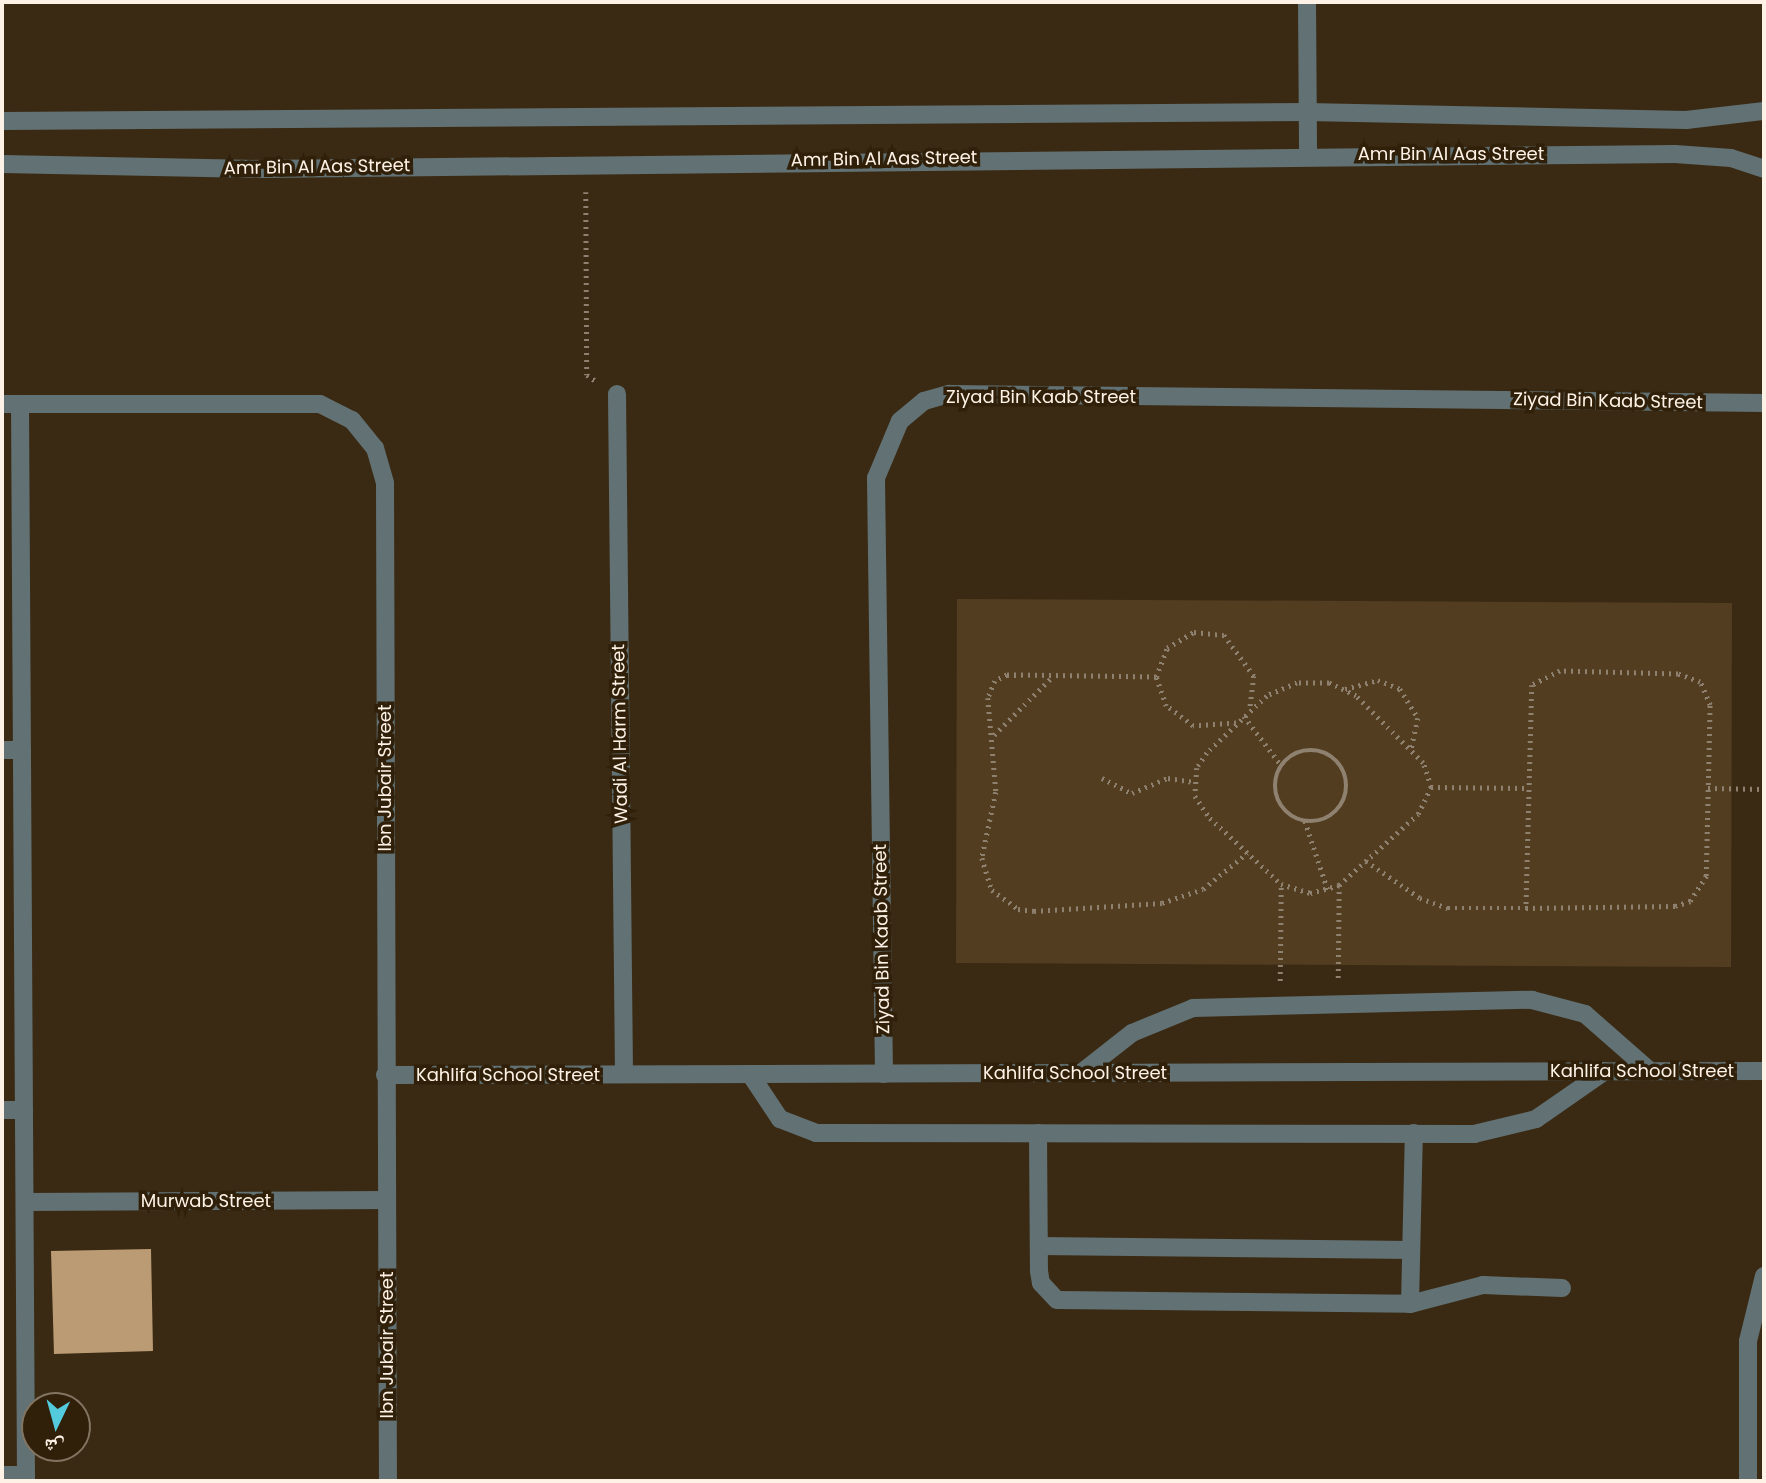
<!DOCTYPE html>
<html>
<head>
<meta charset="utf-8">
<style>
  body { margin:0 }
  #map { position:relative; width:1766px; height:1483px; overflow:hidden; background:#3a2a14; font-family:Poppins,"Noto Naskh Arabic",sans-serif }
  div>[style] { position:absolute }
  .green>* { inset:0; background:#533d21 }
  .building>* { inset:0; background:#bb9b73 }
  .path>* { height:4.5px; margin-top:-2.25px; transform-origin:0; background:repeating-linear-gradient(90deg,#8f816f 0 2px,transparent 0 7px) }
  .path>.ring { margin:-2.25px; padding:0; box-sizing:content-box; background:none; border:4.5px solid #8f816f; border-radius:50% }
  .minor>* { height:18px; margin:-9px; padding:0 9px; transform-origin:9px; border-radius:9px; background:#627274 }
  span { translate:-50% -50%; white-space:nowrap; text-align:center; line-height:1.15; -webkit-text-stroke:7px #30200a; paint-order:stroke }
  .street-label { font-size:18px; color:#fdf2e5 }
  .frame { position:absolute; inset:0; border:4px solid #fdf2e5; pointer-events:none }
  .north { position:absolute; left:21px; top:1392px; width:70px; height:70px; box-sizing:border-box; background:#30200a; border:2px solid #827462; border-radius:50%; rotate:185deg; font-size:19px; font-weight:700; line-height:28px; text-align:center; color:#fdf2e5 }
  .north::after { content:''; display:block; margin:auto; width:24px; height:32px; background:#53cbdc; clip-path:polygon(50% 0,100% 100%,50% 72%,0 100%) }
</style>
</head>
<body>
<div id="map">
  <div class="green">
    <i style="clip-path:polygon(957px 599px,1732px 603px,1731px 967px,956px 963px)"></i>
  </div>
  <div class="building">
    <i style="clip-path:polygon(151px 1249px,153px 1351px,54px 1354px,51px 1251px)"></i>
  </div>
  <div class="path">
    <i style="left:586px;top:192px;width:183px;rotate:89.7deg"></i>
    <i style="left:587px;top:375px;width:11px;rotate:34deg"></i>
    <i style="left:1156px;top:677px;width:149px;rotate:-179.2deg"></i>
    <i style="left:1007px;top:675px;width:13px;rotate:153deg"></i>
    <i style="left:995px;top:681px;width:18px;rotate:112deg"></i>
    <i style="left:988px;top:698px;width:94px;rotate:85.1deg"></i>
    <i style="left:996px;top:792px;width:67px;rotate:102deg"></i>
    <i style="left:982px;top:858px;width:34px;rotate:73deg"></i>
    <i style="left:992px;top:890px;width:32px;rotate:36deg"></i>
    <i style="left:1018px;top:909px;width:16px;rotate:7deg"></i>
    <i style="left:1034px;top:911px;width:128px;rotate:-3.6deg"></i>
    <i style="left:1162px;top:903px;width:43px;rotate:-18.9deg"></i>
    <i style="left:1203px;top:889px;width:57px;rotate:-39.3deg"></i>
    <i style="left:1345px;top:689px;width:34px;rotate:-15deg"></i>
    <i style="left:1378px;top:680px;width:24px;rotate:22deg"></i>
    <i style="left:1400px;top:689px;width:34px;rotate:58deg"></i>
    <i style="left:1418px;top:718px;width:34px;rotate:102deg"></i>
    <i style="left:1244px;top:716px;width:61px;rotate:52.9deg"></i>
    <i style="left:1236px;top:723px;width:43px;rotate:176deg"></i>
    <i style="left:1193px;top:726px;width:34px;rotate:-143deg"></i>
    <i style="left:1166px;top:706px;width:31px;rotate:-109deg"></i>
    <i style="left:1156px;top:677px;width:31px;rotate:-69deg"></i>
    <i style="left:1167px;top:648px;width:31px;rotate:-31deg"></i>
    <i style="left:1194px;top:632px;width:30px;rotate:6deg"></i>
    <i style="left:1224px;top:635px;width:51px;rotate:53.8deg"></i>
    <i style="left:1254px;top:676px;width:33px;rotate:97deg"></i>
    <i style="left:994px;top:735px;width:82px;rotate:-45deg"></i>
    <i class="ring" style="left:1275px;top:750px;width:67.5px;height:67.5px"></i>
    <i style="left:1102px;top:778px;width:34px;rotate:27deg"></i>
    <i style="left:1132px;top:793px;width:39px;rotate:-23deg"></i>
    <i style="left:1168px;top:778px;width:26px;rotate:9deg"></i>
    <i style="left:1431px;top:787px;width:97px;rotate:0.6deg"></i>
    <i style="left:1708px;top:788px;width:56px;rotate:1deg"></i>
    <i style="left:1305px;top:821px;width:73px;rotate:71.6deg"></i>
    <i style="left:1366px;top:861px;width:65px;rotate:34.4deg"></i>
    <i style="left:1420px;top:898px;width:30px;rotate:20deg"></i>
    <i style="left:1448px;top:908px;width:78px"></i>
    <i style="left:1526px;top:908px;width:149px;rotate:-0.8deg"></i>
    <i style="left:1675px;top:906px;width:16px;rotate:-18deg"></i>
    <i style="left:1690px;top:901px;width:30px;rotate:-57deg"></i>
    <i style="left:1706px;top:876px;width:171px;rotate:-88.7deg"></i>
    <i style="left:1710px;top:705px;width:25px;rotate:-113deg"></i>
    <i style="left:1700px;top:682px;width:23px;rotate:-160deg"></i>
    <i style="left:1678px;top:674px;width:118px;rotate:-178.5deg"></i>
    <i style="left:1560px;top:671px;width:31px;rotate:153deg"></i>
    <i style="left:1532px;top:685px;width:223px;rotate:91.5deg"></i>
    <i style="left:1338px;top:978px;width:93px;rotate:-89.4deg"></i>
    <i style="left:1339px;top:885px;width:106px;rotate:-41.9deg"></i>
    <i style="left:1418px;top:814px;width:30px;rotate:-64deg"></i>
    <i style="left:1431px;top:787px;width:25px;rotate:-108deg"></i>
    <i style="left:1423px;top:763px;width:95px;rotate:-135deg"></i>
    <i style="left:1356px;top:696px;width:30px;rotate:-154deg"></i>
    <i style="left:1329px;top:683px;width:32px;rotate:180deg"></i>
    <i style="left:1297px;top:683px;width:33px;rotate:157deg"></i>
    <i style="left:1267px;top:696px;width:83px;rotate:136.5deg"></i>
    <i style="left:1207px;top:753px;width:18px;rotate:124deg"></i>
    <i style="left:1197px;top:768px;width:28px;rotate:94deg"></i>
    <i style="left:1195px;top:796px;width:27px;rotate:56deg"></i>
    <i style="left:1210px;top:818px;width:97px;rotate:42.9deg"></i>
    <i style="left:1281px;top:884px;width:30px;rotate:17deg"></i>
    <i style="left:1310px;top:893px;width:30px;rotate:-15deg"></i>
    <i style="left:1280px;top:981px;width:97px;rotate:-89.4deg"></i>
  </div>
  <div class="minor">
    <i style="left:1307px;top:2px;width:151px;rotate:89.6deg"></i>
    <i style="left:2px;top:121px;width:1305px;rotate:-0.4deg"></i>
    <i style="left:1307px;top:112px;width:379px;rotate:1.2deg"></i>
    <i style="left:1686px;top:120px;width:79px;rotate:-6.6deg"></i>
    <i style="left:2px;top:164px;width:260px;rotate:1.1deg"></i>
    <i style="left:262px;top:169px;width:1413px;rotate:-0.61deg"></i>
    <i style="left:1675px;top:154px;width:56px;rotate:4.1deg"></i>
    <i style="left:1731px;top:158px;width:35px;rotate:18deg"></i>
    <i style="left:617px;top:394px;width:680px;rotate:89.41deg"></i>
    <i style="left:2px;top:404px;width:318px"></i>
    <i style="left:320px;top:404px;width:36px;rotate:27deg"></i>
    <i style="left:352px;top:420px;width:36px;rotate:51deg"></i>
    <i style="left:375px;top:448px;width:36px;rotate:74deg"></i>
    <i style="left:385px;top:483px;width:998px;rotate:89.83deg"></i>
    <i style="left:20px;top:404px;width:1077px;rotate:89.68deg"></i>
    <i style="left:2px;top:750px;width:20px"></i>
    <i style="left:1081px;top:1073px;width:65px;rotate:-38.1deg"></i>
    <i style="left:1132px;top:1033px;width:66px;rotate:-22.3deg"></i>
    <i style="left:1193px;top:1008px;width:339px;rotate:-1.4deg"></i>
    <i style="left:1532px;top:1000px;width:55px;rotate:14.8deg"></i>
    <i style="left:1585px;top:1014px;width:86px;rotate:41.2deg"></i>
    <i style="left:750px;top:1074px;width:54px;rotate:56.3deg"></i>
    <i style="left:780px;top:1119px;width:39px;rotate:21deg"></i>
    <i style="left:816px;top:1133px;width:658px;rotate:0.09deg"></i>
    <i style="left:1474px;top:1134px;width:64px;rotate:-13.6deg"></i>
    <i style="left:1536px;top:1119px;width:84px;rotate:-34.8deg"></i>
    <i style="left:884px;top:1074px;width:596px;rotate:-90.77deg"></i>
    <i style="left:876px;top:478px;width:62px;rotate:-67.2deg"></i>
    <i style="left:900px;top:421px;width:31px;rotate:-40deg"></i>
    <i style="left:924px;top:401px;width:26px;rotate:-16deg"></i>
    <i style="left:949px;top:394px;width:815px;rotate:0.63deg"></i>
    <i style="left:385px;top:1075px;width:1379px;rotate:-0.17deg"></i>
    <i style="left:2px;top:1110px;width:22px"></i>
    <i style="left:1038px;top:1133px;width:138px;rotate:89.6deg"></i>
    <i style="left:1039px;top:1271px;width:12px;rotate:81deg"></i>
    <i style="left:1041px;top:1283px;width:23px;rotate:47deg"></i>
    <i style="left:1057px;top:1300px;width:353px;rotate:0.6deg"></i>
    <i style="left:1410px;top:1304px;width:75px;rotate:-14.6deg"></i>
    <i style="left:1483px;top:1285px;width:79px;rotate:2.2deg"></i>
    <i style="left:25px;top:1202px;width:362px;rotate:-0.3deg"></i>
    <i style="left:1039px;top:1246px;width:372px;rotate:0.6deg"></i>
    <i style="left:1410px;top:1304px;width:171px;rotate:-88.7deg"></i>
    <i style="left:2px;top:1475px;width:24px"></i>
    <i style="left:1748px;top:1481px;width:140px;rotate:-90deg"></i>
    <i style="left:1748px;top:1341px;width:67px;rotate:-76.2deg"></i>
  </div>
  <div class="street-label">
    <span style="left:1451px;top:154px">Amr Bin Al Aas Street</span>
    <span style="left:884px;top:159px;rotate:-1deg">Amr Bin Al Aas Street</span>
    <span style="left:317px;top:167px;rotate:-1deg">Amr Bin Al Aas Street</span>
    <span style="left:1041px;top:397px">Ziyad Bin Kaab Street</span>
    <span style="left:1608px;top:401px;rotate:1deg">Ziyad Bin Kaab Street</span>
    <span style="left:620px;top:734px;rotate:-91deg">Wadi Al Harm Street</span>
    <span style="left:385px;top:778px;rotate:-90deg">Ibn Jubair Street</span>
    <span style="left:882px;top:939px;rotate:-91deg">Ziyad Bin Kaab Street</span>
    <span style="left:1642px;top:1071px">Kahlifa School Street</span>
    <span style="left:1075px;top:1073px">Kahlifa School Street</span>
    <span style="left:508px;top:1075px">Kahlifa School Street</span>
    <span style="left:206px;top:1201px">Murwab Street</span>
    <span style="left:387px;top:1345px;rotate:-90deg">Ibn Jubair Street</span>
  </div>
  <div class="frame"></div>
  <div class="north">ش</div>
</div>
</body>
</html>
